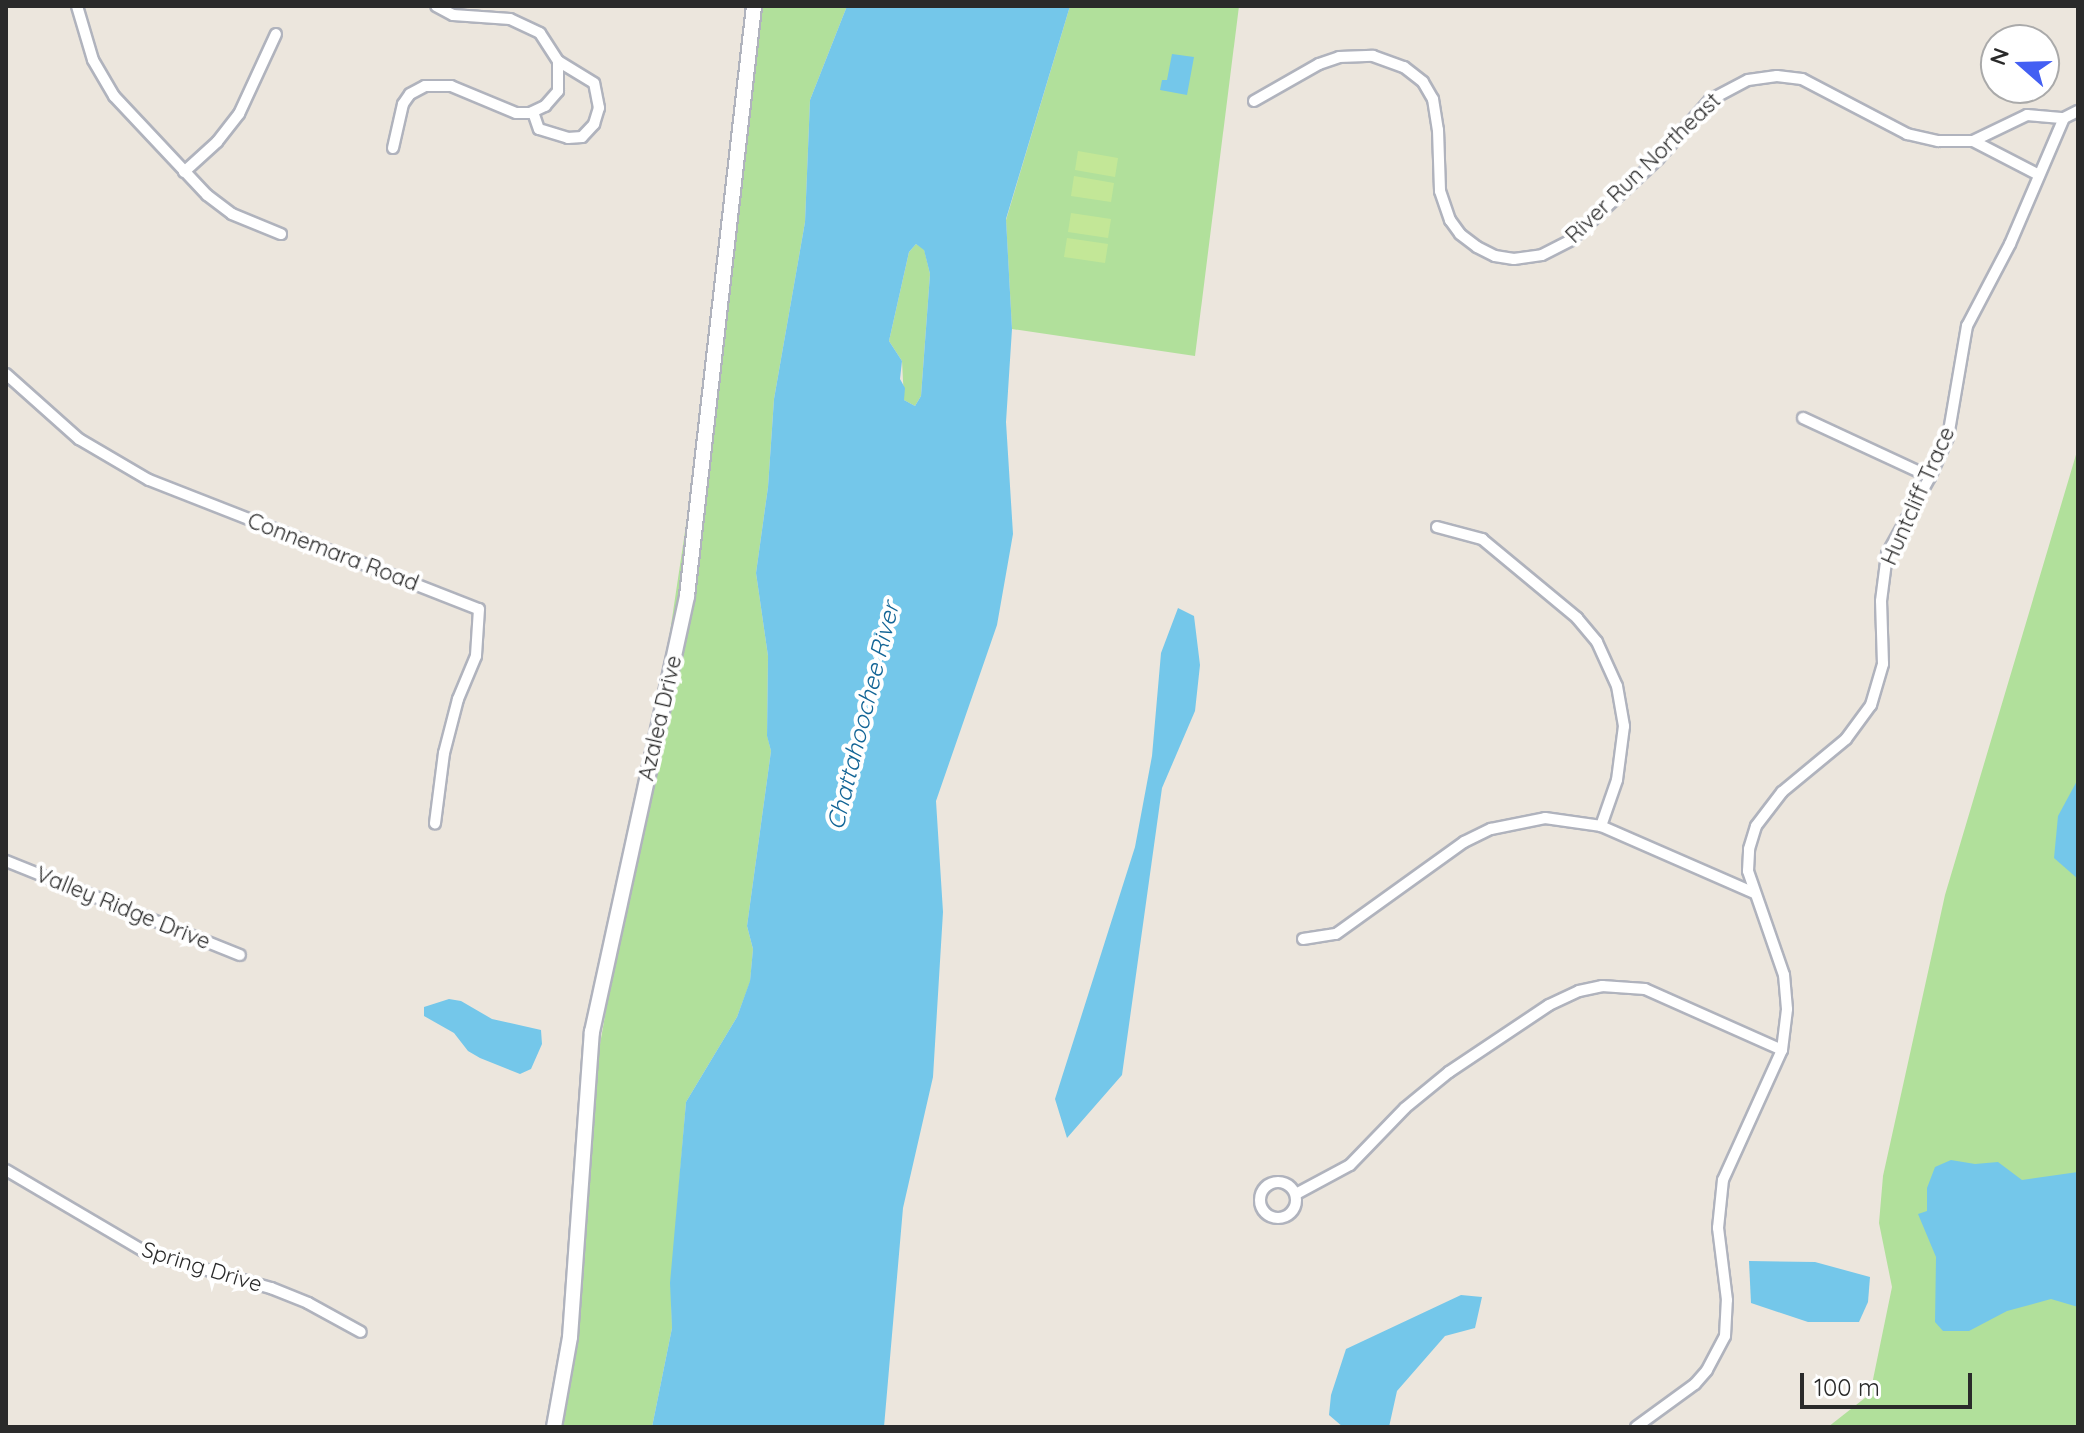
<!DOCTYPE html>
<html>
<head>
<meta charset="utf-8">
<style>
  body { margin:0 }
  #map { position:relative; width:2084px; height:1433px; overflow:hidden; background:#ece6dd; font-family:Quicksand,sans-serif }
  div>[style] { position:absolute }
  .green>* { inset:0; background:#b1e09b }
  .pitch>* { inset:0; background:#c3e797 }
  .water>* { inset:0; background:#74c7ea }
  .roads { filter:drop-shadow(2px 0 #b0b3bd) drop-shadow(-2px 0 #b0b3bd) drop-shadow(0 2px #b0b3bd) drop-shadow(0 -2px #b0b3bd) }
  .minor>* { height:10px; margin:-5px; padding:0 5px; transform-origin:5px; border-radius:5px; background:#fff }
  .minor>.ring { margin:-5px; padding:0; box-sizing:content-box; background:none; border:10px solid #fff; border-radius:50% }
  .tertiary>* { height:14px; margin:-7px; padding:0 7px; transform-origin:7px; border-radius:7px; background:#fff }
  span { translate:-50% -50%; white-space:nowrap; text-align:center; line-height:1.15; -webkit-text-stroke:8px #fff; paint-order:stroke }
  .street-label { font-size:22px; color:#2a2a2a }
  .water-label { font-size:24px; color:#136596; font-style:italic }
  .frame { position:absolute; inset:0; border:8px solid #2a2a2a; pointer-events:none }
  .north { position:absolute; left:1980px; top:24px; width:80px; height:80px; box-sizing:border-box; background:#fff; border:2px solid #aaa; border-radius:50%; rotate:290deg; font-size:22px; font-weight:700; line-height:32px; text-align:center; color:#2a2a2a }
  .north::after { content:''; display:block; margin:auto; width:28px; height:36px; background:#435ff3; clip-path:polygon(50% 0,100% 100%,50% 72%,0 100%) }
  .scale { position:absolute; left:1800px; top:1373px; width:172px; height:36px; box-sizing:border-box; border:4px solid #2a2a2a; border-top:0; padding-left:10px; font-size:24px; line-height:28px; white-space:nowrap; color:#2a2a2a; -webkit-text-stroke:6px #fff; paint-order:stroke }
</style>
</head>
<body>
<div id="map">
  <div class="green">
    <i style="clip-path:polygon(746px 6px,847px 6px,810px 100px,805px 222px,774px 399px,768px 487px,756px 573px,768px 656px,767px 735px,771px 751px,747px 926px,753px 949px,750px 982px,737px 1017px,686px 1102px,671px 1283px,672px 1328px,652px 1427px,557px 1427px,594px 1078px,654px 739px,696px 458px)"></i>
    <i style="clip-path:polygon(1070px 6px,1239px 6px,1195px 356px,1012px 329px,1006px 220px)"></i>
    <i style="clip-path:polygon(916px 244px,924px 249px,930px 274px,921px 396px,915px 406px,904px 400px,902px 361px,889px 341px,909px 252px)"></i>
    <i style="clip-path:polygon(2078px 448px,2078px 1427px,1828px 1427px,1870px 1394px,1892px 1287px,1879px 1223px,1883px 1176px,1945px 895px)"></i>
  </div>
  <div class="pitch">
    <i style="clip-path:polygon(1078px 151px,1118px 158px,1115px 177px,1075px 170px)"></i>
    <i style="clip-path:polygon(1074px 176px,1114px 183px,1111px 202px,1071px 196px)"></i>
    <i style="clip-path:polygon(1071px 213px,1111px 219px,1108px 238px,1068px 232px)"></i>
    <i style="clip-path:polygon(1067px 238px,1108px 244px,1105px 263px,1064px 257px)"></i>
  </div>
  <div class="water">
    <i style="clip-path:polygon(evenodd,847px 6px,1070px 6px,1006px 219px,1012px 329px,1006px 422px,1013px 534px,997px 625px,936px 801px,943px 912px,933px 1077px,903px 1208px,884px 1427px,652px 1427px,672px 1328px,670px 1283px,686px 1102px,737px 1017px,750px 981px,753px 949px,747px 926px,771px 751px,767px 736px,768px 656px,756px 573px,768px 487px,774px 399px,805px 222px,810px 100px,847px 6px,916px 244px,924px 250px,930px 274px,921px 396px,915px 406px,904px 400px,905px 388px,900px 379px,902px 361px,889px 341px,909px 252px,916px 244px)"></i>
    <i style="clip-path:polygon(1172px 54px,1194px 57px,1187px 95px,1160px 90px,1162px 80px,1167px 80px)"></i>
    <i style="clip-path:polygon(1178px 608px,1194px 616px,1200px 665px,1195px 711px,1162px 788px,1122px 1075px,1067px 1138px,1055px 1099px,1135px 847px,1152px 756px,1161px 653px)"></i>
    <i style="clip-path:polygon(2078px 779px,2078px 879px,2054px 858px,2058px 816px)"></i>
    <i style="clip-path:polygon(449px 999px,461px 1001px,492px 1019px,541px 1030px,542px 1044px,531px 1069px,520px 1074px,480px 1058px,468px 1051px,454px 1033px,424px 1016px,424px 1007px)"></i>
    <i style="clip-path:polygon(1951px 1160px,1975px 1164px,1998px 1162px,2022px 1180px,2078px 1172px,2078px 1307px,2051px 1299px,2007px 1311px,1969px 1331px,1943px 1331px,1935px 1322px,1936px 1257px,1918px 1214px,1927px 1211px,1927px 1188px,1935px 1167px)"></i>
    <i style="clip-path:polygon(1749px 1261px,1815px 1262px,1870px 1277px,1868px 1302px,1859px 1322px,1808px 1322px,1751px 1303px)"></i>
    <i style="clip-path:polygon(1461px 1295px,1482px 1297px,1475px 1328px,1445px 1336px,1397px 1391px,1389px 1427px,1343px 1427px,1329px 1415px,1331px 1395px,1346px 1349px)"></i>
  </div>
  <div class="roads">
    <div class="minor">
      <i style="left:77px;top:6px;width:56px;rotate:73.5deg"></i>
      <i style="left:93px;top:60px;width:42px;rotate:59.7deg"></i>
      <i style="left:114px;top:96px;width:136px;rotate:46.8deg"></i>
      <i style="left:207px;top:195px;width:31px;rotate:37deg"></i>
      <i style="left:232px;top:214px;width:53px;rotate:22.2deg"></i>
      <i style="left:1254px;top:101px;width:75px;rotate:-29.6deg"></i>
      <i style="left:1319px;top:64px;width:21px;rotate:-19deg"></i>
      <i style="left:1339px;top:57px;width:34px;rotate:-2deg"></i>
      <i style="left:1373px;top:56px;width:33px;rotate:20deg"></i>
      <i style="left:1404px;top:67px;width:24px;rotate:38deg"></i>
      <i style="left:1423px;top:82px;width:20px;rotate:60deg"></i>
      <i style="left:1433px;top:99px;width:31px;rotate:81deg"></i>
      <i style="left:1438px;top:130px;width:61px;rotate:88.1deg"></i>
      <i style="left:1440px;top:191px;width:31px;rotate:71deg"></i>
      <i style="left:1450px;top:220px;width:17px;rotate:54deg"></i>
      <i style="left:1460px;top:234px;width:21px;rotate:37deg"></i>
      <i style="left:1477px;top:247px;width:20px;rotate:27deg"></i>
      <i style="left:1495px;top:256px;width:19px;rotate:9deg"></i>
      <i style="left:1514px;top:259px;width:28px;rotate:-8deg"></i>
      <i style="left:1542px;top:255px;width:33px;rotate:-27deg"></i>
      <i style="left:1571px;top:240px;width:119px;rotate:-43deg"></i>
      <i style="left:1658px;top:159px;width:79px;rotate:-48.6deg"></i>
      <i style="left:1710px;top:100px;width:43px;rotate:-27.8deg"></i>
      <i style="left:1748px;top:80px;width:29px;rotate:-8deg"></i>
      <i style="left:1777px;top:76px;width:25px;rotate:7deg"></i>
      <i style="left:1802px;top:79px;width:119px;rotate:27.6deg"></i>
      <i style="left:1907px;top:134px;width:32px;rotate:13deg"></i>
      <i style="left:1938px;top:141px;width:35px"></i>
      <i style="left:533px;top:112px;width:18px;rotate:71deg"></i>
      <i style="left:539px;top:129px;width:30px;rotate:17deg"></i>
      <i style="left:568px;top:138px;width:14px;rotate:-4deg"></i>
      <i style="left:582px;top:137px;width:18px;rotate:-47deg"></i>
      <i style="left:594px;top:124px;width:17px;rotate:-73deg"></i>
      <i style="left:599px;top:108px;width:25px;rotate:-101deg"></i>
      <i style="left:594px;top:83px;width:42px;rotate:-148.6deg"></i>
      <i style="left:393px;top:148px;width:45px;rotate:-77.2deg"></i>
      <i style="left:403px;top:104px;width:12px;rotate:-55deg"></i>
      <i style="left:410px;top:94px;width:17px;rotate:-28deg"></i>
      <i style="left:425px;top:86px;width:26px"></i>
      <i style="left:451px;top:86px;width:70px;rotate:22.6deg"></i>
      <i style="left:516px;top:113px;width:14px"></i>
      <i style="left:530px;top:113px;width:17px;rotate:-25deg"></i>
      <i style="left:545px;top:106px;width:20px;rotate:-49deg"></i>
      <i style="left:558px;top:91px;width:30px;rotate:-90deg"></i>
      <i style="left:558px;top:61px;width:33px;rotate:-123deg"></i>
      <i style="left:540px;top:33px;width:33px;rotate:-155deg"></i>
      <i style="left:510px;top:19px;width:57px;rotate:-176deg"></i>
      <i style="left:453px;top:15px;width:19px;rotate:-152deg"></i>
      <i style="left:184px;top:172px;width:45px;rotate:-42.3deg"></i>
      <i style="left:217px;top:142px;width:36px;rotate:-52deg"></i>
      <i style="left:239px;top:114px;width:88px;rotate:-65.2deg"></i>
      <i style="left:2039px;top:175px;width:74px;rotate:-152.7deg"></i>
      <i style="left:1973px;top:141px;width:60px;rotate:-25.7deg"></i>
      <i style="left:2027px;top:115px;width:37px;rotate:5deg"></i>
      <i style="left:6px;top:374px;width:98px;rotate:41.7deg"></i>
      <i style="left:79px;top:439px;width:81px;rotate:30.4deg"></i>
      <i style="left:149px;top:480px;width:354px;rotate:21.4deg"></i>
      <i style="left:479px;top:609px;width:47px;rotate:93.7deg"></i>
      <i style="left:476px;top:656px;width:47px;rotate:112.7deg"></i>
      <i style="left:458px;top:699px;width:56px;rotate:104.5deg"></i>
      <i style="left:444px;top:753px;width:71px;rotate:97.3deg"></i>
      <i style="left:1803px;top:418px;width:140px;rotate:24.9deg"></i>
      <i style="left:1437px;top:527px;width:47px;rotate:14.9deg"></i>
      <i style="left:1482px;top:539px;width:124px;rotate:39.7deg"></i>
      <i style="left:1577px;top:618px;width:31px;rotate:50deg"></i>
      <i style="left:1597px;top:642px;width:48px;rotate:65.6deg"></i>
      <i style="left:1617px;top:686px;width:41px;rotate:80.1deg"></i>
      <i style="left:1624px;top:726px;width:54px;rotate:97.4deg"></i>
      <i style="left:1617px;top:780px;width:49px;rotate:109.2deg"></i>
      <i style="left:6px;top:861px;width:252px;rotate:21.9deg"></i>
      <i style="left:1303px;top:939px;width:33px;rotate:-9deg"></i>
      <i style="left:1336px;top:934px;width:158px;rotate:-35.7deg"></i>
      <i style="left:1464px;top:842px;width:30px;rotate:-26deg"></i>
      <i style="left:1491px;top:829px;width:55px;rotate:-11.5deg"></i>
      <i style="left:1545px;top:818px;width:57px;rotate:8.1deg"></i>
      <i style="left:1601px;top:826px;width:167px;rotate:23.6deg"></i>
      <i style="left:6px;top:1170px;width:164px;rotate:30.5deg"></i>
      <i style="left:147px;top:1253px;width:129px;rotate:15.8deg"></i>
      <i style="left:271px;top:1288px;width:40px;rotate:22deg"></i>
      <i style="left:308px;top:1303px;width:60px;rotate:28.7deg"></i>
      <i class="ring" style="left:1260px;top:1182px;width:26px;height:26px"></i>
      <i style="left:1296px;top:1194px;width:61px;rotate:-28.2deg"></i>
      <i style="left:1350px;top:1165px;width:79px;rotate:-46deg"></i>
      <i style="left:1405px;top:1108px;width:57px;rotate:-39.3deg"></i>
      <i style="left:1449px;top:1072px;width:120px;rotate:-33.8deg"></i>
      <i style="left:1549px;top:1005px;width:33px;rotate:-25deg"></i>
      <i style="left:1579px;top:991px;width:24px;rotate:-12deg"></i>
      <i style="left:1602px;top:986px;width:43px;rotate:4deg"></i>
      <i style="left:1645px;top:989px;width:150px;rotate:24deg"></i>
      <i style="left:1636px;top:1427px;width:73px;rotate:-36.1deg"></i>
      <i style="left:1695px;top:1384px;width:18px;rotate:-49deg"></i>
      <i style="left:1707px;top:1370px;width:38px;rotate:-62deg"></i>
      <i style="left:1725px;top:1336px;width:36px;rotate:-87deg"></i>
      <i style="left:1727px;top:1300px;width:73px;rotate:-97.1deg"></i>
      <i style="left:1718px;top:1228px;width:48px;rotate:-84.1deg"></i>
      <i style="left:1723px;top:1180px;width:143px;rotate:-65.6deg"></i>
      <i style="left:1782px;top:1050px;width:41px;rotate:-83deg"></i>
      <i style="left:1787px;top:1009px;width:34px;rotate:-95deg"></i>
      <i style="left:1784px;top:975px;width:110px;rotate:-109.1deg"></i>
      <i style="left:1748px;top:871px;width:22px;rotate:-87deg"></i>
      <i style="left:1749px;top:849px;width:24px;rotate:-73deg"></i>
      <i style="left:1756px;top:826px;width:43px;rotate:-52.6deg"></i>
      <i style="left:1782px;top:792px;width:83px;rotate:-39.6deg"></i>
      <i style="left:1846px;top:739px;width:42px;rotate:-53.7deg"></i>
      <i style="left:1871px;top:705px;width:43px;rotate:-73.7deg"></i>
      <i style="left:1883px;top:664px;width:63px;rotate:-91.8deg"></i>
      <i style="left:1881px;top:601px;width:47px;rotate:-82.7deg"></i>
      <i style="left:1887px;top:554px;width:88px;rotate:-60.8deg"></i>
      <i style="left:1930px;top:477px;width:44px;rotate:-65.8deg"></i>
      <i style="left:1948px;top:437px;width:113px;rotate:-80.3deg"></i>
      <i style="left:1967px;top:326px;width:93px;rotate:-62.3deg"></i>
      <i style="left:2010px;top:244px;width:137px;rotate:-66.8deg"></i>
      <i style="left:2064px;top:118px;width:16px;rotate:-27deg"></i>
    </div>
    <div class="tertiary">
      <i style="left:554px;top:1427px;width:91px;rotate:-79.9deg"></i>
      <i style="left:570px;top:1337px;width:306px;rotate:-85.9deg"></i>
      <i style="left:592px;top:1032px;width:446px;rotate:-77.7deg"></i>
      <i style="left:687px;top:596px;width:594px;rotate:-83.52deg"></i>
    </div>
  </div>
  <div class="street-label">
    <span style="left:1643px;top:168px;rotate:-44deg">River Run Northeast</span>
    <span style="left:1918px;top:496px;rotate:-66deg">Huntcliff Trace</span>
    <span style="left:333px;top:552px;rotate:21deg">Connemara Road</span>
    <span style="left:660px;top:718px;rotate:-77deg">Azalea Drive</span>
    <span style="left:123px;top:908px;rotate:22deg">Valley Ridge Drive</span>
    <span style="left:202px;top:1267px;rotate:17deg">Spring Drive</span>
  </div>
  <div class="water-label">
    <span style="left:863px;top:716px;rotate:-76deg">Chattahoochee River</span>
  </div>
  <div class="frame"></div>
  <div class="north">N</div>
  <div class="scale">100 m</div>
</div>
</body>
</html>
